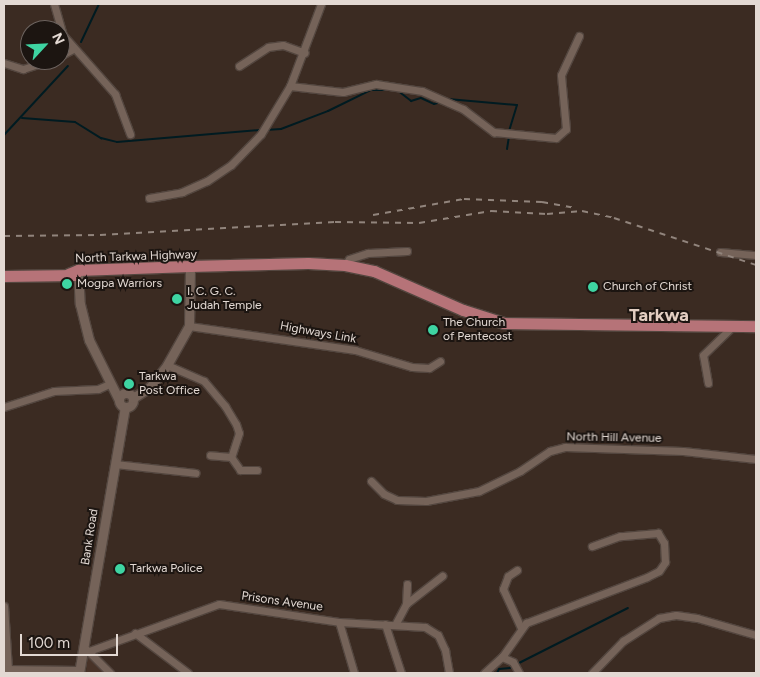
<!DOCTYPE html>
<html>
<head>
<meta charset="utf-8">
<style>
  body { margin:0 }
  #map { position:relative; width:760px; height:677px; overflow:hidden; background:#3b2b22; font-family:Figtree,sans-serif }
  div>[style] { position:absolute }
  .built>* { inset:0; background:#483328 }
  .stream>* { height:2px; margin:-1px; padding:0 1px; transform-origin:1px; border-radius:1px; background:#001b21 }
  .roads { filter:drop-shadow(1px 0 #53463f) drop-shadow(-1px 0 #53463f) drop-shadow(0 1px #53463f) drop-shadow(0 -1px #53463f) }
  .minor>* { height:7px; margin:-3.5px; padding:0 3.5px; transform-origin:3.5px; border-radius:3.5px; background:#756359 }
  .tertiary>* { height:9px; margin:-4.5px; padding:0 4.5px; transform-origin:4.5px; border-radius:4.5px; background:#756359 }
  .tertiary>.ring { margin:-4.5px; padding:0; box-sizing:content-box; background:none; border:9px solid #756359; border-radius:50% }
  .primary>* { height:11px; margin:-5.5px; padding:0 5.5px; transform-origin:5.5px; border-radius:5.5px; background:#b67378 }
  .rail>* { height:2px; margin-top:-1px; transform-origin:0; background:repeating-linear-gradient(90deg,#91847c 0 6px,transparent 0 12px) }
  .dots>* { width:14px; height:14px; translate:-50% -50%; box-sizing:border-box; border:2px solid #1c1511; border-radius:50% }
  span { translate:-50% -50%; white-space:nowrap; text-align:center; line-height:1.15; -webkit-text-stroke:4px #1c1511; paint-order:stroke }
  .street-label { font-size:12px; color:#e3d9d3 }
  .poi-label { font-size:12px; color:#e3d9d3 }
  .left { translate:0 -50%; text-align:left }
  .district-label { font-size:18px; color:#e2cec2; font-weight:700 }
  .frame { position:absolute; inset:0; border:5px solid #e3d9d3; pointer-events:none }
  .north { position:absolute; left:20px; top:20px; width:50px; height:50px; box-sizing:border-box; background:#1c1511; border:1px solid #6c635f; border-radius:50%; rotate:65deg; font-size:14px; font-weight:700; line-height:20px; text-align:center; color:#e3d9d3 }
  .north::after { content:''; display:block; margin:auto; width:18px; height:22px; background:#3ed4a2; clip-path:polygon(50% 0,100% 100%,50% 72%,0 100%) }
  .scale { position:absolute; left:20px; top:634px; width:98px; height:22px; box-sizing:border-box; border:2px solid #e3d9d3; border-top:0; padding-left:6px; font-size:15px; line-height:18px; white-space:nowrap; color:#e3d9d3; -webkit-text-stroke:4px #1c1511; paint-order:stroke }
</style>
</head>
<body>
<div id="map">
  <div class="built">
    <i style="clip-path:polygon(88px 654px,106px 673px,86px 673px)"></i>
  </div>
  <div class="stream">
    <i style="left:81px;top:42px;width:42px;rotate:-64.7deg"></i>
    <i style="left:448px;top:99px;width:69px;rotate:5deg"></i>
    <i style="left:517px;top:105px;width:28px;rotate:107deg"></i>
    <i style="left:22px;top:118px;width:53px;rotate:4.3deg"></i>
    <i style="left:75px;top:122px;width:31px;rotate:32deg"></i>
    <i style="left:101px;top:138px;width:16px;rotate:14deg"></i>
    <i style="left:117px;top:142px;width:144px;rotate:-4.8deg"></i>
    <i style="left:266px;top:130px;width:15px;rotate:-4deg"></i>
    <i style="left:281px;top:129px;width:50px;rotate:-21deg"></i>
    <i style="left:328px;top:111px;width:48px;rotate:-26deg"></i>
    <i style="left:371px;top:90px;width:26px"></i>
    <i style="left:397px;top:90px;width:18px;rotate:38deg"></i>
    <i style="left:411px;top:101px;width:10px;rotate:-17deg"></i>
    <i style="left:421px;top:98px;width:14px;rotate:25deg"></i>
    <i style="left:434px;top:104px;width:7px;rotate:-16deg"></i>
    <i style="left:4px;top:135px;width:94px;rotate:-47.2deg"></i>
    <i style="left:507px;top:149px;width:13px;rotate:-81deg"></i>
    <i style="left:519px;top:663px;width:122px;rotate:-26.8deg"></i>
    <i style="left:497px;top:673px;width:4px;rotate:-63deg"></i>
    <i style="left:499px;top:669px;width:11px;rotate:-5deg"></i>
  </div>
  <div class="roads">
    <div class="minor">
      <i style="left:54px;top:4px;width:32px;rotate:74deg"></i>
      <i style="left:63px;top:35px;width:79px;rotate:48.6deg"></i>
      <i style="left:115px;top:94px;width:43px;rotate:69.4deg"></i>
      <i style="left:60px;top:56px;width:15px;rotate:-28deg"></i>
      <i style="left:4px;top:63px;width:20px;rotate:18deg"></i>
      <i style="left:23px;top:69px;width:29px;rotate:-18deg"></i>
      <i style="left:239px;top:66px;width:35px;rotate:-33deg"></i>
      <i style="left:268px;top:47px;width:15px;rotate:-8deg"></i>
      <i style="left:283px;top:45px;width:23px;rotate:20deg"></i>
      <i style="left:290px;top:86px;width:53px;rotate:6.5deg"></i>
      <i style="left:343px;top:92px;width:34px;rotate:-14deg"></i>
      <i style="left:376px;top:84px;width:47px;rotate:8.7deg"></i>
      <i style="left:422px;top:91px;width:45px;rotate:23.7deg"></i>
      <i style="left:463px;top:109px;width:39px;rotate:37deg"></i>
      <i style="left:494px;top:132px;width:62px;rotate:5.5deg"></i>
      <i style="left:556px;top:138px;width:13px;rotate:-42deg"></i>
      <i style="left:566px;top:129px;width:54px;rotate:-95.3deg"></i>
      <i style="left:561px;top:75px;width:43px;rotate:-65.2deg"></i>
      <i style="left:149px;top:198px;width:34px;rotate:-10deg"></i>
      <i style="left:182px;top:192px;width:27px;rotate:-24deg"></i>
      <i style="left:207px;top:181px;width:29px;rotate:-34deg"></i>
      <i style="left:231px;top:165px;width:43px;rotate:-45.9deg"></i>
      <i style="left:261px;top:134px;width:56px;rotate:-58.9deg"></i>
      <i style="left:290px;top:86px;width:88px;rotate:-69.3deg"></i>
      <i style="left:720px;top:252px;width:36px;rotate:5deg"></i>
      <i style="left:345px;top:265px;width:7px;rotate:-56deg"></i>
      <i style="left:349px;top:259px;width:20px;rotate:-18deg"></i>
      <i style="left:368px;top:253px;width:39px;rotate:-3deg"></i>
      <i style="left:189px;top:326px;width:168px;rotate:8.2deg"></i>
      <i style="left:355px;top:350px;width:59px;rotate:16.6deg"></i>
      <i style="left:412px;top:367px;width:17px;rotate:3deg"></i>
      <i style="left:429px;top:368px;width:13px;rotate:-32deg"></i>
      <i style="left:167px;top:365px;width:40px;rotate:23.4deg"></i>
      <i style="left:204px;top:381px;width:33px;rotate:50deg"></i>
      <i style="left:225px;top:406px;width:21px;rotate:59deg"></i>
      <i style="left:236px;top:424px;width:9px;rotate:72deg"></i>
      <i style="left:239px;top:433px;width:25px;rotate:108deg"></i>
      <i style="left:231px;top:457px;width:21px;rotate:-175deg"></i>
      <i style="left:708px;top:383px;width:28px;rotate:-100deg"></i>
      <i style="left:703px;top:355px;width:42px;rotate:-44deg"></i>
      <i style="left:4px;top:407px;width:52px;rotate:-17.7deg"></i>
      <i style="left:54px;top:391px;width:44px;rotate:-2.6deg"></i>
      <i style="left:98px;top:389px;width:12px;rotate:-24deg"></i>
      <i style="left:231px;top:457px;width:16px;rotate:55deg"></i>
      <i style="left:240px;top:470px;width:17px"></i>
      <i style="left:115px;top:464px;width:81px;rotate:6.3deg"></i>
      <i style="left:371px;top:481px;width:18px;rotate:45deg"></i>
      <i style="left:384px;top:494px;width:14px;rotate:25deg"></i>
      <i style="left:397px;top:500px;width:29px;rotate:2deg"></i>
      <i style="left:426px;top:501px;width:54px;rotate:-10.7deg"></i>
      <i style="left:479px;top:491px;width:46px;rotate:-26deg"></i>
      <i style="left:520px;top:471px;width:36px;rotate:-34deg"></i>
      <i style="left:550px;top:451px;width:16px;rotate:-15deg"></i>
      <i style="left:565px;top:447px;width:118px;rotate:1.9deg"></i>
      <i style="left:683px;top:451px;width:73px;rotate:6.3deg"></i>
      <i style="left:517px;top:570px;width:11px;rotate:146deg"></i>
      <i style="left:508px;top:576px;width:14px;rotate:111deg"></i>
      <i style="left:503px;top:589px;width:43px;rotate:65.2deg"></i>
      <i style="left:406px;top:604px;width:20px;rotate:-87deg"></i>
      <i style="left:4px;top:606px;width:63px;rotate:86.4deg"></i>
      <i style="left:339px;top:622px;width:53px;rotate:73.6deg"></i>
      <i style="left:396px;top:623px;width:21px;rotate:-62deg"></i>
      <i style="left:406px;top:604px;width:46px;rotate:-37.9deg"></i>
      <i style="left:385px;top:624px;width:52px;rotate:71.9deg"></i>
      <i style="left:135px;top:633px;width:66px;rotate:37deg"></i>
      <i style="left:87px;top:650px;width:33px;rotate:45deg"></i>
      <i style="left:89px;top:651px;width:138px;rotate:-19.9deg"></i>
      <i style="left:219px;top:604px;width:121px;rotate:8.5deg"></i>
      <i style="left:339px;top:622px;width:86px;rotate:3.3deg"></i>
      <i style="left:425px;top:627px;width:15px;rotate:32deg"></i>
      <i style="left:438px;top:635px;width:17px;rotate:65deg"></i>
      <i style="left:445px;top:650px;width:23px;rotate:80deg"></i>
      <i style="left:502px;top:657px;width:12px;rotate:24deg"></i>
      <i style="left:513px;top:662px;width:13px;rotate:61deg"></i>
      <i style="left:4px;top:669px;width:75px;rotate:0.8deg"></i>
      <i style="left:484px;top:673px;width:24px;rotate:-42deg"></i>
      <i style="left:502px;top:657px;width:42px;rotate:-54.8deg"></i>
      <i style="left:526px;top:623px;width:129px;rotate:-20.8deg"></i>
      <i style="left:647px;top:577px;width:13px;rotate:-27deg"></i>
      <i style="left:659px;top:571px;width:11px;rotate:-56deg"></i>
      <i style="left:665px;top:562px;width:19px;rotate:-93deg"></i>
      <i style="left:664px;top:543px;width:12px;rotate:-121deg"></i>
      <i style="left:658px;top:533px;width:38px;rotate:175deg"></i>
      <i style="left:620px;top:536px;width:30px;rotate:160deg"></i>
      <i style="left:592px;top:673px;width:45px;rotate:-45.9deg"></i>
      <i style="left:623px;top:641px;width:43px;rotate:-32.6deg"></i>
      <i style="left:659px;top:618px;width:17px;rotate:-10deg"></i>
      <i style="left:676px;top:615px;width:21px;rotate:8deg"></i>
      <i style="left:697px;top:618px;width:61px;rotate:16.1deg"></i>
    </div>
    <div class="tertiary">
      <i style="left:78px;top:270px;width:34px;rotate:87deg"></i>
      <i style="left:80px;top:304px;width:37px;rotate:76deg"></i>
      <i style="left:89px;top:340px;width:67px;rotate:63.4deg"></i>
      <i class="ring" style="left:119px;top:393px;width:5px;height:5px"></i>
      <i style="left:133px;top:398px;width:20px;rotate:-33deg"></i>
      <i style="left:150px;top:387px;width:28px;rotate:-52deg"></i>
      <i style="left:167px;top:365px;width:45px;rotate:-60.6deg"></i>
      <i style="left:189px;top:326px;width:60px;rotate:-89deg"></i>
      <i style="left:79px;top:673px;width:270px;rotate:-80.2deg"></i>
    </div>
    <div class="primary">
      <i style="left:68px;top:274px;width:11px;rotate:-22deg"></i>
      <i style="left:78px;top:270px;width:112px;rotate:-2deg"></i>
      <i style="left:190px;top:266px;width:118px;rotate:-1.5deg"></i>
      <i style="left:308px;top:263px;width:37px;rotate:3deg"></i>
      <i style="left:345px;top:265px;width:30px;rotate:12deg"></i>
      <i style="left:374px;top:271px;width:97px;rotate:23.7deg"></i>
      <i style="left:463px;top:310px;width:43px;rotate:17.6deg"></i>
      <i style="left:504px;top:323px;width:252px;rotate:0.7deg"></i>
      <i style="left:4px;top:276px;width:71px;rotate:-0.8deg"></i>
    </div>
  </div>
  <div class="rail">
    <i style="left:373px;top:215px;width:92px;rotate:-10deg"></i>
    <i style="left:464px;top:199px;width:78px;rotate:2.2deg"></i>
    <i style="left:542px;top:202px;width:34px;rotate:10deg"></i>
    <i style="left:4px;top:236px;width:96px;rotate:-0.6deg"></i>
    <i style="left:100px;top:235px;width:235px;rotate:-3.2deg"></i>
    <i style="left:335px;top:222px;width:84px;rotate:0.7deg"></i>
    <i style="left:419px;top:223px;width:73px;rotate:-9.5deg"></i>
    <i style="left:491px;top:211px;width:56px;rotate:3.1deg"></i>
    <i style="left:547px;top:214px;width:35px;rotate:-5deg"></i>
    <i style="left:582px;top:211px;width:33px;rotate:12deg"></i>
    <i style="left:614px;top:218px;width:150px;rotate:18.3deg"></i>
  </div>
  <div class="dots">
    <i style="left:67px;top:284px;background:#3ed4a2"></i>
    <i style="left:593px;top:287px;background:#3ed4a2"></i>
    <i style="left:177px;top:299px;background:#3ed4a2"></i>
    <i style="left:433px;top:330px;background:#3ed4a2"></i>
    <i style="left:129px;top:384px;background:#3ed4a2"></i>
    <i style="left:120px;top:569px;background:#3ed4a2"></i>
  </div>
  <div class="street-label">
    <span style="left:136px;top:257px;rotate:-2deg">North Tarkwa Highway</span>
    <span style="left:318px;top:333px;rotate:10deg">Highways Link</span>
    <span style="left:614px;top:438px;rotate:1deg">North Hill Avenue</span>
    <span style="left:90px;top:537px;rotate:-81deg">Bank Road</span>
    <span style="left:282px;top:602px;rotate:8deg">Prisons Avenue</span>
  </div>
  <div class="poi-label">
    <span class="left" style="left:77px;top:284px">Mogpa Warriors</span>
    <span class="left" style="left:603px;top:287px">Church of Christ</span>
    <span class="left" style="left:187px;top:299px">I. C. G. C.<br>Judah Temple</span>
    <span class="left" style="left:443px;top:330px">The Church<br>of Pentecost</span>
    <span class="left" style="left:139px;top:384px">Tarkwa<br>Post Office</span>
    <span class="left" style="left:130px;top:569px">Tarkwa Police</span>
  </div>
  <div class="district-label">
    <span style="left:659px;top:315px">Tarkwa</span>
  </div>
  <div class="frame"></div>
  <div class="north">N</div>
  <div class="scale">100 m</div>
</div>
</body>
</html>
